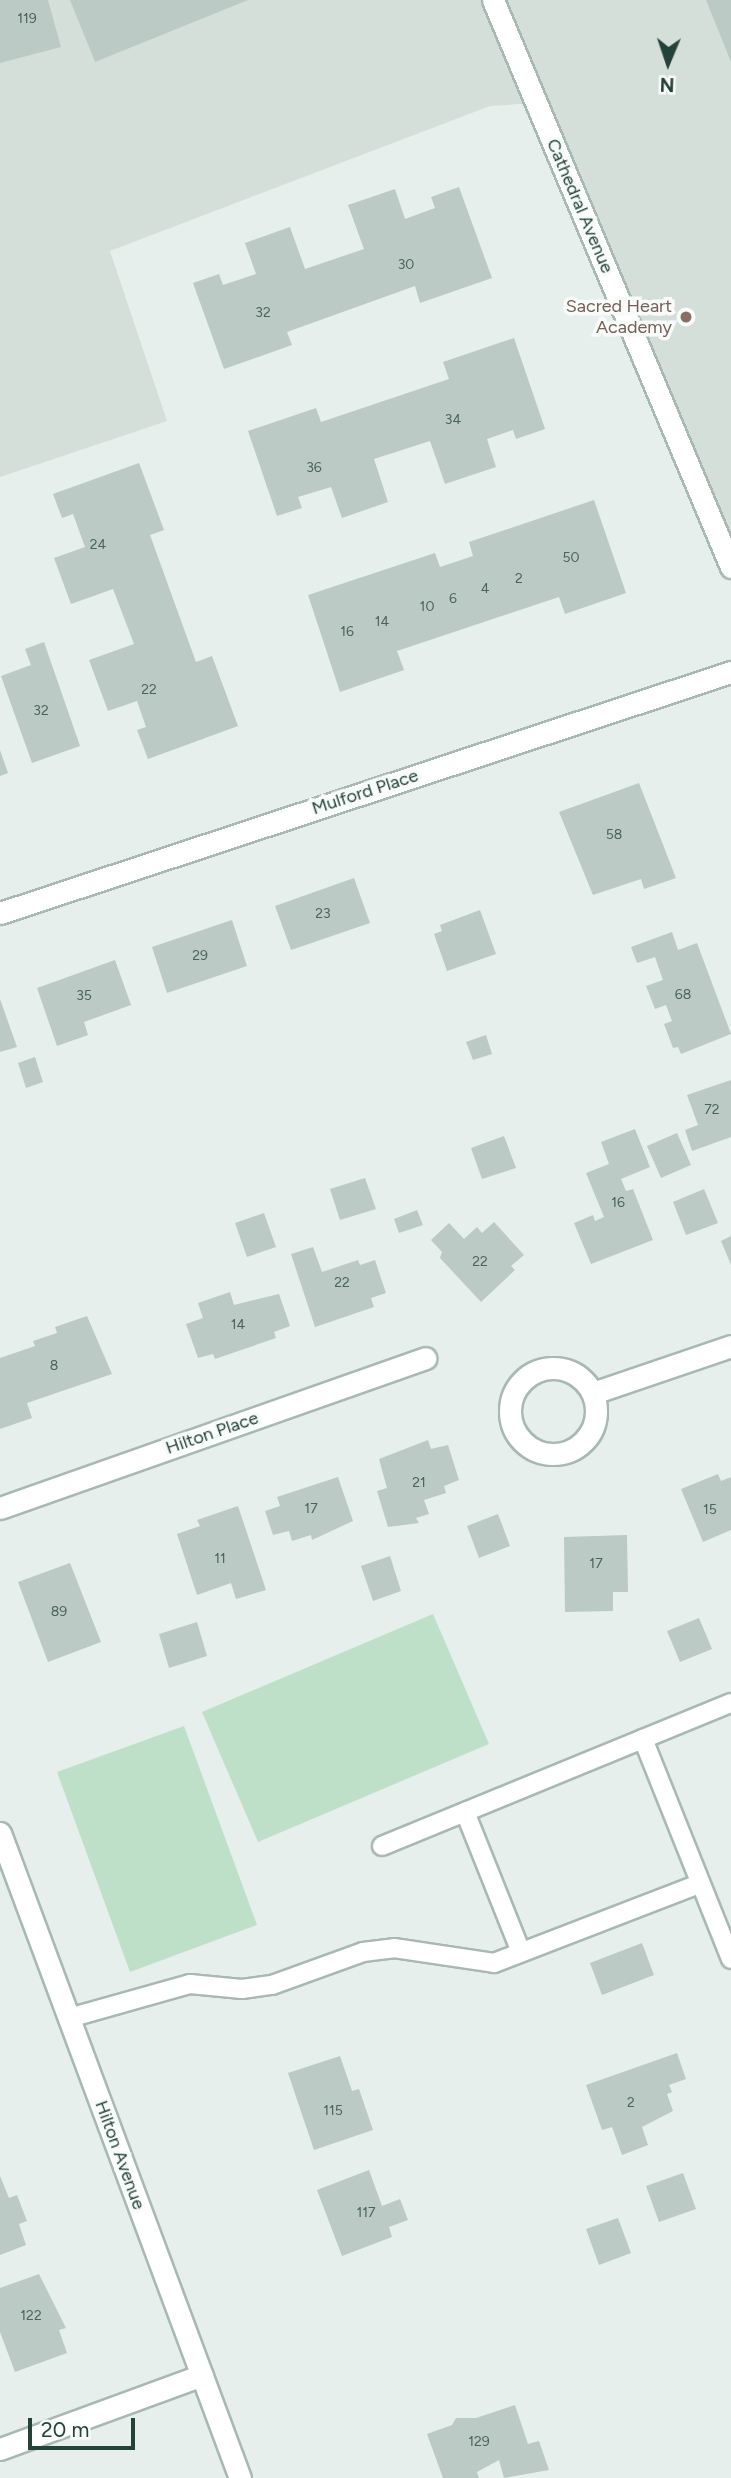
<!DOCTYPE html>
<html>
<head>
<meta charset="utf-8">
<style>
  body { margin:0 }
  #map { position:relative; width:731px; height:2478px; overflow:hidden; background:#e6efeb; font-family:Figtree,sans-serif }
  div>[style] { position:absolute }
  .built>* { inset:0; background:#d4dfda }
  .green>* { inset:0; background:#bfe0c8 }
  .building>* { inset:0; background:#bbcac4 }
  .roads { filter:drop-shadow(2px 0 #a8b8b2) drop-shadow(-2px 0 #a8b8b2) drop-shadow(0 2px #a8b8b2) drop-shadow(0 -2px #a8b8b2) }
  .lane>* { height:18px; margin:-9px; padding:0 9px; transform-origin:9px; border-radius:9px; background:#fff }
  .street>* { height:21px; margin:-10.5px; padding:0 10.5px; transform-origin:10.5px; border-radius:10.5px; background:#fff }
  .street>.ring { margin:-10.5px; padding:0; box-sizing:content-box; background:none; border:21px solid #fff; border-radius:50% }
  .secondary>* { height:21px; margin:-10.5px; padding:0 10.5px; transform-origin:10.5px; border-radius:10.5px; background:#fff }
  .dots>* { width:19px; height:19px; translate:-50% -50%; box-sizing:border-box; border:4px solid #f7fbf9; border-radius:50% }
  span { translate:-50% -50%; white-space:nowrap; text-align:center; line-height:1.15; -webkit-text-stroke:7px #f7fbf9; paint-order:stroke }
  .number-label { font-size:14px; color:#4a645c }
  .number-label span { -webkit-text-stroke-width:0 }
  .street-label { font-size:18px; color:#24423a }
  .education-label { font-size:18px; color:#785e54 }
  .right { translate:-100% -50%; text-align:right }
  .north { position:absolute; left:633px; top:28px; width:70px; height:70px; -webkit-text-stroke:5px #f7fbf9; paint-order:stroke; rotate:182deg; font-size:19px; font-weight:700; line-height:28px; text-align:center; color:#24423a }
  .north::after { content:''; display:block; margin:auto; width:24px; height:32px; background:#24423a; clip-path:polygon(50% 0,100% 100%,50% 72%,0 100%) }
  .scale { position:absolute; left:28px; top:2418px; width:107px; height:32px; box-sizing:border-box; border:4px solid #24423a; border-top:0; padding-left:9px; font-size:21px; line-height:24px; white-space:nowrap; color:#24423a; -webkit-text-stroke:5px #f7fbf9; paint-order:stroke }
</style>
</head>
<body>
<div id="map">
  <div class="built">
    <i style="clip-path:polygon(0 0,731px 0,731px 533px,550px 102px,490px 106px,110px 251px,167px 421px,0 477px)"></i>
  </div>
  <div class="green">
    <i style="clip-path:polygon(433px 1614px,489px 1744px,258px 1842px,202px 1712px)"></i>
    <i style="clip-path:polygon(184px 1726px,257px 1925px,130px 1972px,57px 1772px)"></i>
  </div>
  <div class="building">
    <i style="clip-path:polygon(0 0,48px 0,61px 47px,0 63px)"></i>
    <i style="clip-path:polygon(70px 0,248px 0,95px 62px)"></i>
    <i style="clip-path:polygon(706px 0,731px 0,731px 62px)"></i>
    <i style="clip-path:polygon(459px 187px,492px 278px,420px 303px,415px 286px,287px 332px,292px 345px,224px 369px,193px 283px,219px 274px,223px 285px,256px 274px,245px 243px,290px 227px,305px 269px,364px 249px,348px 205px,395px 189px,405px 219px,435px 208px,431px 197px)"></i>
    <i style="clip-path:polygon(514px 338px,545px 429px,516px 439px,513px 430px,487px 439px,496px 467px,445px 484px,430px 441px,374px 459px,388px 502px,342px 518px,331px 487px,298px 497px,302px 508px,277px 516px,248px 431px,316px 408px,321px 422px,449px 379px,443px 362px)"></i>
    <i style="clip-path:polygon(139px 463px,164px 530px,150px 535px,196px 662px,212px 656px,238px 726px,148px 759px,137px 730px,146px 727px,137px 701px,108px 711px,89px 660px,134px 644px,113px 589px,71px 604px,54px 558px,85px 547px,73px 514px,62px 518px,53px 494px)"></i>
    <i style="clip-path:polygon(594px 500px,626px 593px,565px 614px,559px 597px,397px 651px,404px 670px,340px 692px,308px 595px,435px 553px,440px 567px,473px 556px,469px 542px)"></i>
    <i style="clip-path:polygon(44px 642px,80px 746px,32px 763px,1px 676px,31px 665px,25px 649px)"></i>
    <i style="clip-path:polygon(0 750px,8px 773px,0 776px)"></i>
    <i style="clip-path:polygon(639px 783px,676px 878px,644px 889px,641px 879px,593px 895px,559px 812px)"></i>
    <i style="clip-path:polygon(354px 878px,370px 923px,291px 950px,275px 906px)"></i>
    <i style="clip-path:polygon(480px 910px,496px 954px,447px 971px,434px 934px,442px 931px,440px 925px)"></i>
    <i style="clip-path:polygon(232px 920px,247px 966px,167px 993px,152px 947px)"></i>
    <i style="clip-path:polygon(672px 932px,678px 950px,697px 943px,731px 1034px,681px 1054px,678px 1047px,673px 1048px,664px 1024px,672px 1021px,666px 1005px,655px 1009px,646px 986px,663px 980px,655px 957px,637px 963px,631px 947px)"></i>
    <i style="clip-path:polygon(115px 960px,131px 1005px,84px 1022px,88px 1035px,57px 1046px,37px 988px)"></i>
    <i style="clip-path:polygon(0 999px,17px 1047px,0 1052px)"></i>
    <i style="clip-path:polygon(486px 1035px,492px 1054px,473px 1060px,466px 1042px)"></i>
    <i style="clip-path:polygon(35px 1057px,43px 1082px,26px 1088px,18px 1063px)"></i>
    <i style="clip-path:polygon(731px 1080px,731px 1137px,692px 1151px,685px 1130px,698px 1125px,687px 1095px)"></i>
    <i style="clip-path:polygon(635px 1129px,650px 1167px,621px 1179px,626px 1191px,633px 1189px,653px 1240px,591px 1264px,574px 1223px,593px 1215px,595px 1221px,604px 1217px,586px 1173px,609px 1164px,601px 1142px)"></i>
    <i style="clip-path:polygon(677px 1133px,691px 1165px,661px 1178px,647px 1146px)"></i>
    <i style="clip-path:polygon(504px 1136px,516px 1168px,482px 1179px,471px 1148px)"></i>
    <i style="clip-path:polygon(365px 1178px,376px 1209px,340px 1220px,330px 1189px)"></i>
    <i style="clip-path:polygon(704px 1189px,718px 1223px,686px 1235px,673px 1202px)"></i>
    <i style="clip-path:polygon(417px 1210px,423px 1225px,399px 1233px,394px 1219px)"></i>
    <i style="clip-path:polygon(264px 1213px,276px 1247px,247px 1257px,235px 1223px)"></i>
    <i style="clip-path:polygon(494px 1222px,524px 1255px,511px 1266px,515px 1270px,481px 1302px,440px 1258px,442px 1252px,431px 1240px,449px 1223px,464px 1239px,477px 1227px,482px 1233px)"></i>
    <i style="clip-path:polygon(731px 1236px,731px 1265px,721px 1241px)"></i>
    <i style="clip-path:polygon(313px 1247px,322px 1272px,358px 1260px,360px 1265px,375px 1260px,386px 1293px,371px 1298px,374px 1307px,315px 1327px,291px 1254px)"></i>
    <i style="clip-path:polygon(230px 1292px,234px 1305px,279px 1294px,290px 1326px,274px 1332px,276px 1338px,215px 1359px,213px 1354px,198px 1358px,186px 1324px,203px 1318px,198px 1303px)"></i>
    <i style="clip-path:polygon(87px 1316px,112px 1374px,27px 1403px,32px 1418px,0 1429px,0 1358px,35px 1346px,33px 1341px,57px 1333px,55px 1327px)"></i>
    <i style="clip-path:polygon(428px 1440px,431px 1449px,448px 1445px,459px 1480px,444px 1486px,446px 1493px,424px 1500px,429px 1514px,416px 1518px,419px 1523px,388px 1527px,377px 1491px,387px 1488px,379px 1459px)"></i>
    <i style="clip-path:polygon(718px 1474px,721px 1481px,731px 1477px,731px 1530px,703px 1542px,681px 1489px)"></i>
    <i style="clip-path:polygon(338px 1477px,353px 1521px,312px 1540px,311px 1535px,292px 1541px,289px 1531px,273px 1535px,265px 1511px,280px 1506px,277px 1497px)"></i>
    <i style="clip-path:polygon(238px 1506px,266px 1590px,236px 1599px,231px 1583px,197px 1595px,177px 1534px,200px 1526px,197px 1520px)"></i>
    <i style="clip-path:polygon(498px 1514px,510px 1546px,479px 1558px,467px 1526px)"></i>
    <i style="clip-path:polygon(627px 1535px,628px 1592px,613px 1592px,613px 1611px,565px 1612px,564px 1537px)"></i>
    <i style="clip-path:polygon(390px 1556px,401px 1591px,373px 1601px,361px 1566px)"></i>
    <i style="clip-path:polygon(70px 1563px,101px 1642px,48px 1662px,18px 1582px)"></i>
    <i style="clip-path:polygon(699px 1618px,712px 1649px,680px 1662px,667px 1631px)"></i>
    <i style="clip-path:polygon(197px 1622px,207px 1656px,169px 1668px,159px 1634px)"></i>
    <i style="clip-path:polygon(642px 1943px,654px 1975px,602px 1995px,590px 1963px)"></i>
    <i style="clip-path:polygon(677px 2053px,686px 2079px,669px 2085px,672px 2092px,667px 2094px,673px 2111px,642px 2127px,648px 2145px,622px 2155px,612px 2127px,602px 2130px,586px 2085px)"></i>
    <i style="clip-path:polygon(340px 2056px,352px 2091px,359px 2089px,373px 2130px,314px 2150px,288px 2073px)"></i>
    <i style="clip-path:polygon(369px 2170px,382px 2206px,400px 2199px,408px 2220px,389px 2227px,392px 2237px,342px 2256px,317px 2190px)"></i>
    <i style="clip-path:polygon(683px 2173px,696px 2209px,659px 2222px,646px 2186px)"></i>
    <i style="clip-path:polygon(0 2176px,9px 2198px,17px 2195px,27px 2221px,19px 2224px,26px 2245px,0 2255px)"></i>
    <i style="clip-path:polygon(618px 2218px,631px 2253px,599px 2265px,586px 2229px)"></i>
    <i style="clip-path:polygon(39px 2274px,66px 2328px,59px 2330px,67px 2353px,15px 2372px,0 2332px,0 2288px)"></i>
    <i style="clip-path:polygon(515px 2405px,528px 2444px,539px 2441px,549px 2470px,504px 2478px,499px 2460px,477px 2472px,479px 2478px,443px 2478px,427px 2434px,452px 2425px,456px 2418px,476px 2418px)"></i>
  </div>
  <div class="roads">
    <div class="lane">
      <i style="left:643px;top:1739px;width:237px;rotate:68.2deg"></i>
      <i style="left:465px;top:1812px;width:151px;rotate:68.2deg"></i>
      <i style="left:382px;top:1846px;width:377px;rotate:-22.3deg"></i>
      <i style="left:69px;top:2018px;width:126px;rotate:-15.7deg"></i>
      <i style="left:190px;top:1984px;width:52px;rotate:5.5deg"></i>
      <i style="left:242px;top:1989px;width:30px;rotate:-8deg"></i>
      <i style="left:272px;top:1985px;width:97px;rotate:-19.9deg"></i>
      <i style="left:363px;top:1952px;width:31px;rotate:-7deg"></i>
      <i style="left:394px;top:1948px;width:101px;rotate:8.5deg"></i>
      <i style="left:494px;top:1963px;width:220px;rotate:-21.1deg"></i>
    </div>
    <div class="street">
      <i style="left:0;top:913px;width:770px;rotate:-18.25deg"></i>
      <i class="ring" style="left:510px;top:1368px;width:65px;height:65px"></i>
      <i style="left:593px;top:1393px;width:146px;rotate:-18.8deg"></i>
      <i style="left:0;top:1508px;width:451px;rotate:-19.4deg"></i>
      <i style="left:0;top:1833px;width:688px;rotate:69.59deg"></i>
      <i style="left:0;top:2449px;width:215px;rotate:-20.1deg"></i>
    </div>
    <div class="secondary">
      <i style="left:493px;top:0;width:615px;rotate:67.23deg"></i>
    </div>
  </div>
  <div class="dots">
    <i style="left:686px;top:317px;background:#8d6e63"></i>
  </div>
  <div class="number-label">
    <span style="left:27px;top:19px">119</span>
    <span style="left:406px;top:265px">30</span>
    <span style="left:263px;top:313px">32</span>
    <span style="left:453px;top:420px">34</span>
    <span style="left:314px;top:468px">36</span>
    <span style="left:98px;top:545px">24</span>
    <span style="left:571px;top:558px">50</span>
    <span style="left:519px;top:579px">2</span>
    <span style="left:485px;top:589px">4</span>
    <span style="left:453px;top:599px">6</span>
    <span style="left:427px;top:607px">10</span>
    <span style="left:382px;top:622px">14</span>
    <span style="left:347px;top:632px">16</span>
    <span style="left:149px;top:690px">22</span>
    <span style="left:41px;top:711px">32</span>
    <span style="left:614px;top:835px">58</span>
    <span style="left:323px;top:914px">23</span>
    <span style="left:200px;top:956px">29</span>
    <span style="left:683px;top:995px">68</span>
    <span style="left:84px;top:996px">35</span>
    <span style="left:712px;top:1110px">72</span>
    <span style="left:618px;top:1203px">16</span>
    <span style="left:480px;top:1262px">22</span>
    <span style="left:342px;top:1283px">22</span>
    <span style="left:238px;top:1325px">14</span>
    <span style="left:54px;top:1366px">8</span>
    <span style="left:419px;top:1483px">21</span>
    <span style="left:311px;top:1509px">17</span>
    <span style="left:710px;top:1510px">15</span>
    <span style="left:220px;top:1559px">11</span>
    <span style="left:596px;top:1564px">17</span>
    <span style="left:59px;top:1612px">89</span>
    <span style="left:631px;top:2103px">2</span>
    <span style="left:333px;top:2111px">115</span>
    <span style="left:366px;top:2213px">117</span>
    <span style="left:31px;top:2316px">122</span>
    <span style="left:479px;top:2442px">129</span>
  </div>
  <div class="street-label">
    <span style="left:580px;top:206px;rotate:67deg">Cathedral Avenue</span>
    <span style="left:365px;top:792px;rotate:-18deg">Mulford Place</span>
    <span style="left:212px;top:1433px;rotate:-19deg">Hilton Place</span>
    <span style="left:120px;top:2155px;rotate:70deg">Hilton Avenue</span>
  </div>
  <div class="education-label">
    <span class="right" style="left:672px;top:317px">Sacred Heart<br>Academy</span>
  </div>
  <div class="north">N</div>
  <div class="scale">20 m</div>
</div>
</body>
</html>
